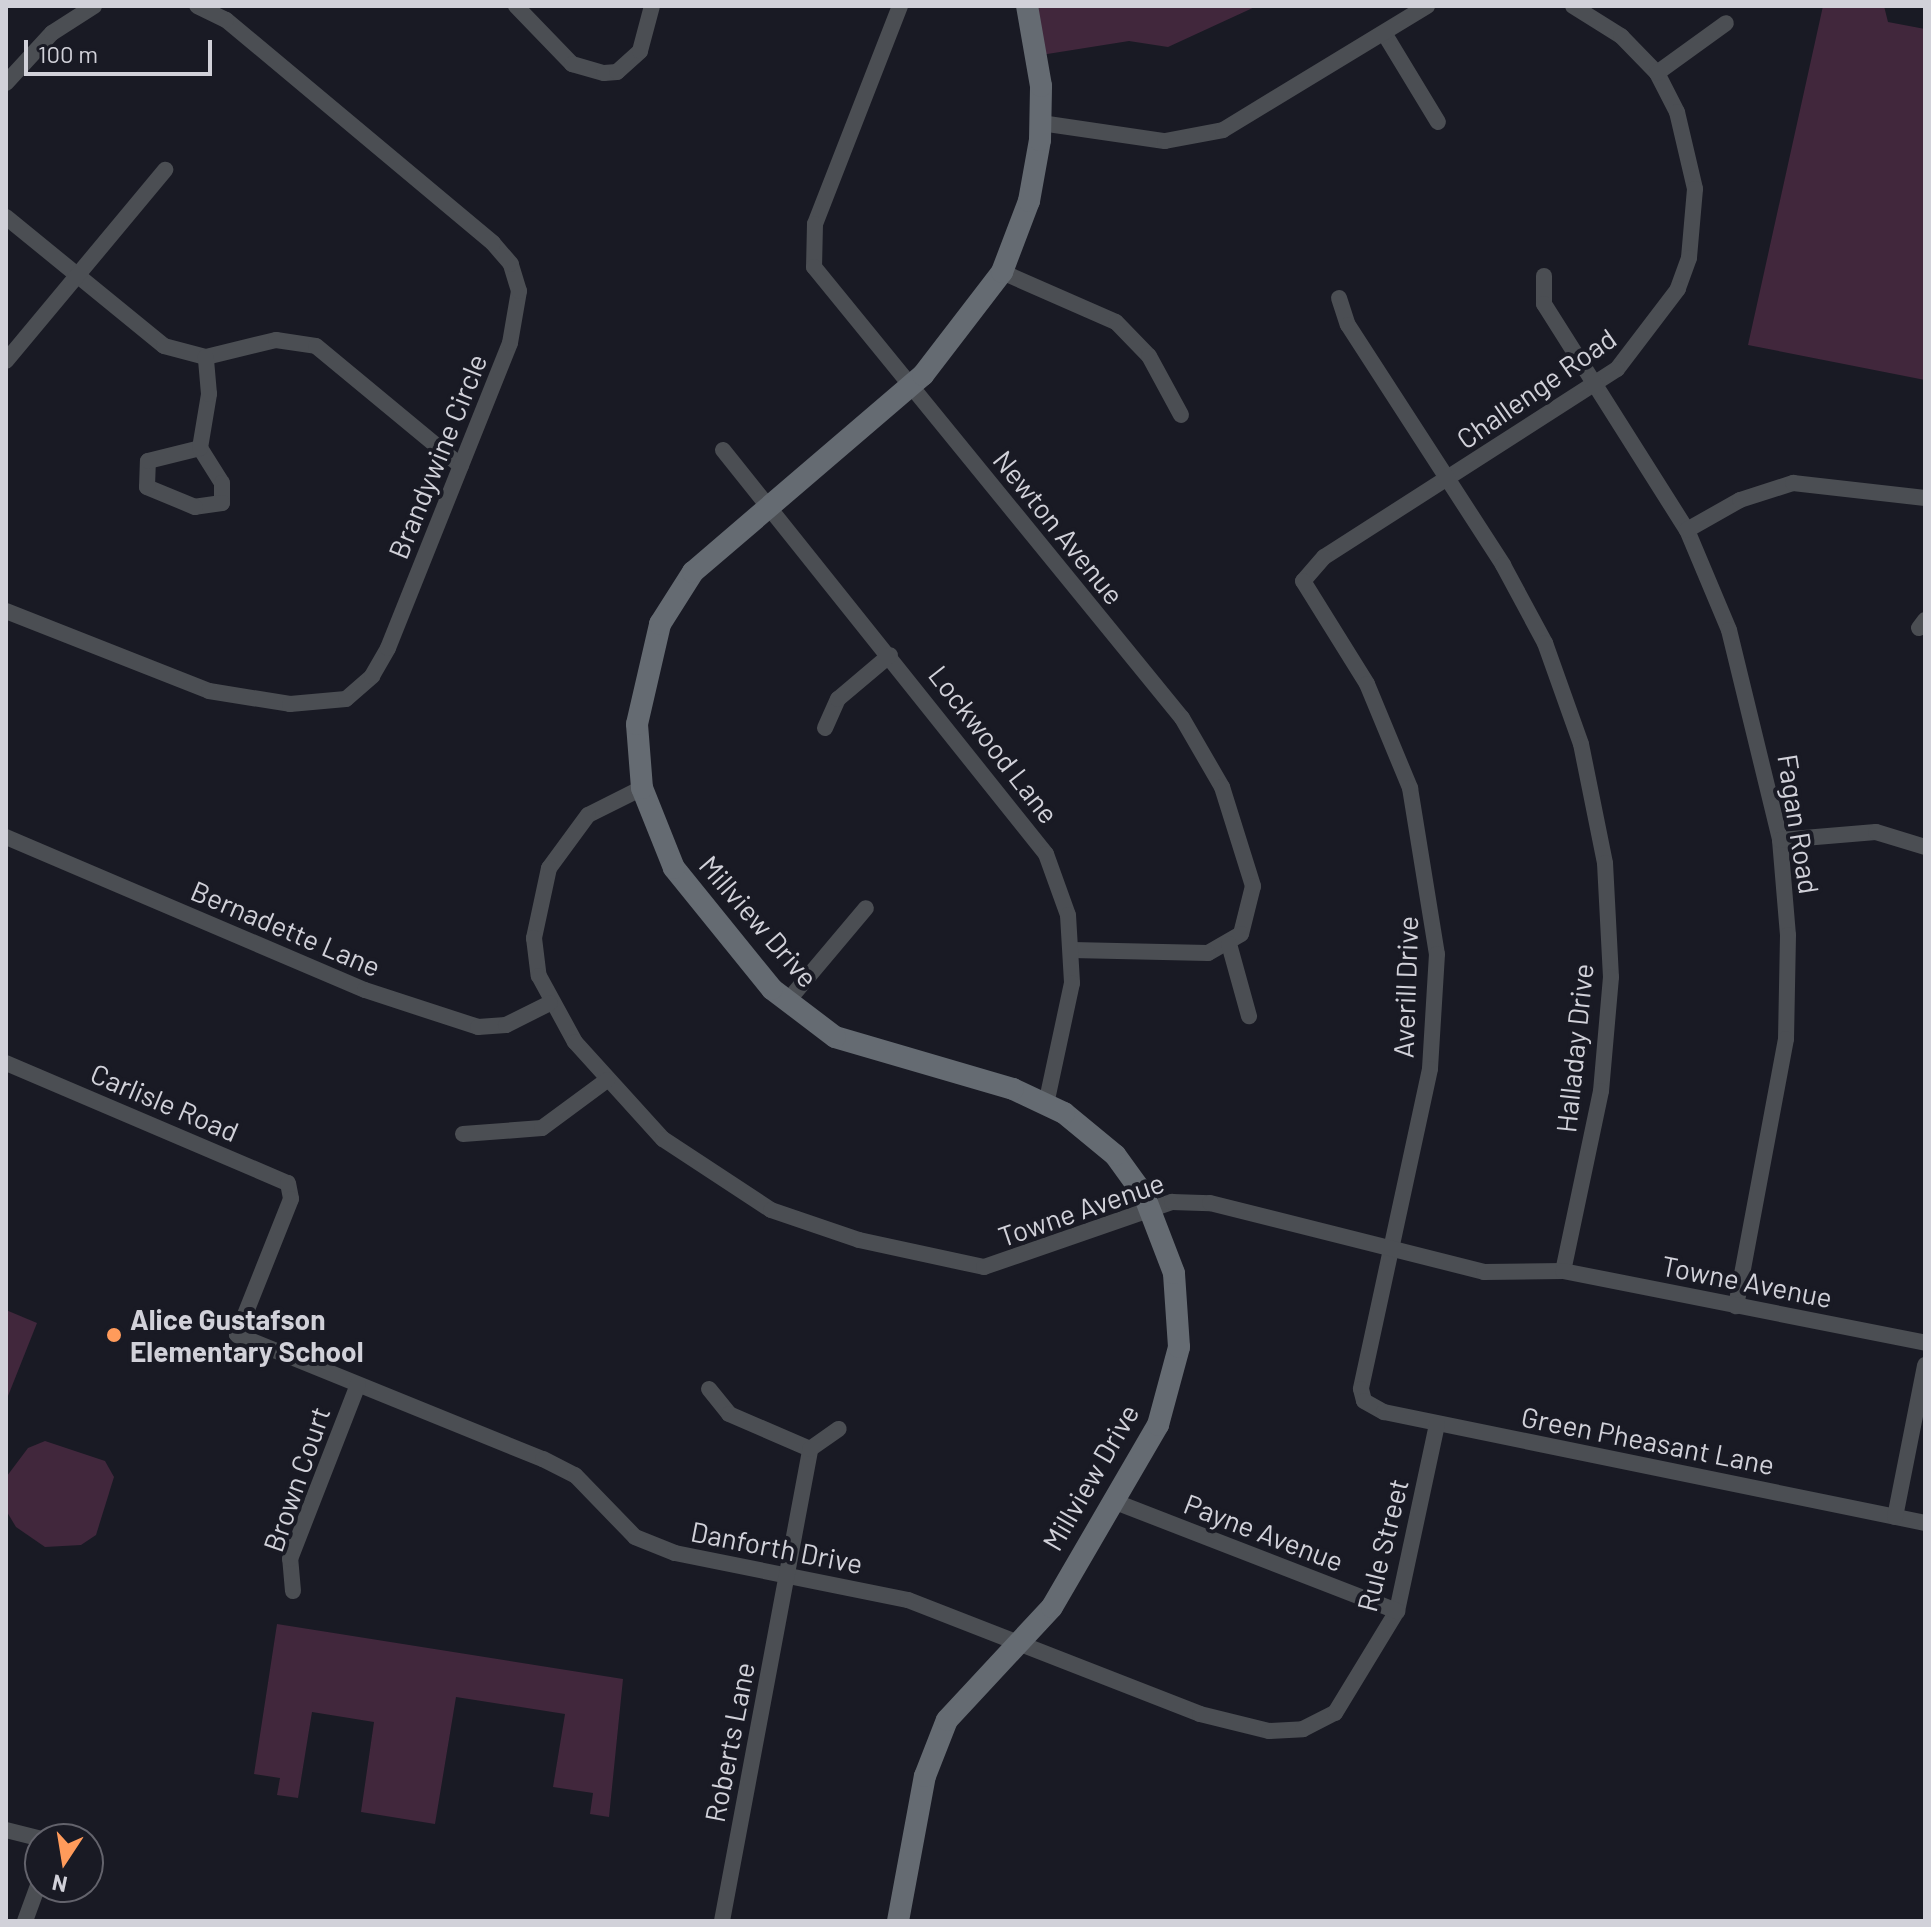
<!DOCTYPE html>
<html>
<head>
<meta charset="utf-8">
<style>
  body { margin:0 }
  #map { position:relative; width:1931px; height:1927px; overflow:hidden; background:#191a24; font-family:Barlow,sans-serif }
  div>[style] { position:absolute }
  .green>* { inset:0; background:#41273c }
  .street>* { height:16px; margin:-8px; padding:0 8px; transform-origin:8px; border-radius:8px; background:#4b4e53 }
  .secondary>* { height:22px; margin:-11px; padding:0 11px; transform-origin:11px; border-radius:11px; background:#656b72 }
  .dots>* { width:22px; height:22px; translate:-50% -50%; box-sizing:border-box; border:4px solid #191a24; border-radius:50% }
  span { translate:-50% -50%; white-space:nowrap; text-align:center; line-height:1.15; -webkit-text-stroke:8px #191a24; paint-order:stroke }
  .street-label { font-size:28px; color:#d1d1d9 }
  .poi-label { font-size:28px; color:#d1d1d9; font-weight:700 }
  .left { translate:0 -50%; text-align:left }
  .frame { position:absolute; inset:0; border:8px solid #d1d1d9; pointer-events:none }
  .north { position:absolute; left:24px; top:1823px; width:80px; height:80px; box-sizing:border-box; background:#191a24; border:2px solid #63636c; border-radius:50%; rotate:192deg; font-size:22px; font-weight:700; line-height:32px; text-align:center; color:#d1d1d9 }
  .north::after { content:''; display:block; margin:auto; width:28px; height:36px; background:#ff9b5b; clip-path:polygon(50% 0,100% 100%,50% 72%,0 100%) }
  .scale { position:absolute; left:24px; top:40px; width:188px; height:36px; box-sizing:border-box; border:4px solid #d1d1d9; border-top:0; padding-left:10px; font-size:24px; line-height:28px; white-space:nowrap; color:#d1d1d9; -webkit-text-stroke:6px #191a24; paint-order:stroke }
</style>
</head>
<body>
<div id="map">
  <div class="green">
    <i style="clip-path:polygon(1030px 6px,1257px 6px,1168px 47px,1129px 41px,1041px 55px)"></i>
    <i style="clip-path:polygon(1823px 6px,1884px 6px,1888px 22px,1925px 29px,1925px 380px,1748px 345px)"></i>
    <i style="clip-path:polygon(6px 1310px,37px 1323px,6px 1401px)"></i>
    <i style="clip-path:polygon(45px 1441px,105px 1461px,114px 1477px,96px 1535px,81px 1545px,45px 1547px,16px 1527px,7px 1512px,7px 1476px,28px 1448px)"></i>
    <i style="clip-path:polygon(277px 1624px,623px 1679px,609px 1817px,590px 1814px,593px 1793px,553px 1787px,565px 1714px,456px 1697px,435px 1824px,361px 1812px,374px 1722px,312px 1712px,298px 1798px,277px 1795px,280px 1778px,254px 1774px)"></i>
  </div>
  <div class="street">
    <i style="left:516px;top:6px;width:81px;rotate:46deg"></i>
    <i style="left:572px;top:64px;width:33px;rotate:16deg"></i>
    <i style="left:604px;top:73px;width:13px;rotate:-4deg"></i>
    <i style="left:617px;top:72px;width:31px;rotate:-42deg"></i>
    <i style="left:640px;top:51px;width:47px;rotate:-75.1deg"></i>
    <i style="left:900px;top:6px;width:234px;rotate:111.3deg"></i>
    <i style="left:815px;top:224px;width:43px;rotate:91.3deg"></i>
    <i style="left:814px;top:267px;width:582px;rotate:50.79deg"></i>
    <i style="left:1182px;top:718px;width:80px;rotate:59.9deg"></i>
    <i style="left:1222px;top:787px;width:104px;rotate:72.6deg"></i>
    <i style="left:1253px;top:886px;width:49px;rotate:104deg"></i>
    <i style="left:1241px;top:934px;width:38px;rotate:150deg"></i>
    <i style="left:1208px;top:953px;width:136px;rotate:-178.7deg"></i>
    <i style="left:1573px;top:6px;width:57px;rotate:32deg"></i>
    <i style="left:1621px;top:36px;width:52px;rotate:45.8deg"></i>
    <i style="left:1657px;top:73px;width:44px;rotate:62.9deg"></i>
    <i style="left:1677px;top:112px;width:79px;rotate:76.8deg"></i>
    <i style="left:1695px;top:189px;width:69px;rotate:95deg"></i>
    <i style="left:1689px;top:258px;width:33px;rotate:110deg"></i>
    <i style="left:1678px;top:289px;width:101px;rotate:127.3deg"></i>
    <i style="left:1617px;top:369px;width:348px;rotate:147.3deg"></i>
    <i style="left:1324px;top:557px;width:32px;rotate:131deg"></i>
    <i style="left:1303px;top:581px;width:121px;rotate:58.1deg"></i>
    <i style="left:1367px;top:684px;width:113px;rotate:67.5deg"></i>
    <i style="left:1410px;top:788px;width:168px;rotate:80.8deg"></i>
    <i style="left:1437px;top:954px;width:115px;rotate:93.5deg"></i>
    <i style="left:1430px;top:1069px;width:327px;rotate:102.2deg"></i>
    <i style="left:1361px;top:1389px;width:12px;rotate:76deg"></i>
    <i style="left:1364px;top:1401px;width:23px;rotate:29deg"></i>
    <i style="left:1384px;top:1412px;width:552px;rotate:11.59deg"></i>
    <i style="left:1384px;top:33px;width:104px;rotate:58.8deg"></i>
    <i style="left:1657px;top:73px;width:85px;rotate:-35.9deg"></i>
    <i style="left:6px;top:83px;width:68px;rotate:-47.4deg"></i>
    <i style="left:52px;top:33px;width:50px;rotate:-32.7deg"></i>
    <i style="left:1041px;top:123px;width:125px;rotate:8.3deg"></i>
    <i style="left:1165px;top:141px;width:59px;rotate:-10.7deg"></i>
    <i style="left:1223px;top:130px;width:239px;rotate:-31.3deg"></i>
    <i style="left:6px;top:217px;width:204px;rotate:39.2deg"></i>
    <i style="left:164px;top:346px;width:43px;rotate:14.7deg"></i>
    <i style="left:206px;top:357px;width:72px;rotate:-13.7deg"></i>
    <i style="left:276px;top:340px;width:40px;rotate:8.5deg"></i>
    <i style="left:316px;top:346px;width:188px;rotate:39.6deg"></i>
    <i style="left:1002px;top:272px;width:124px;rotate:23.7deg"></i>
    <i style="left:1116px;top:322px;width:47px;rotate:45.9deg"></i>
    <i style="left:1149px;top:356px;width:67px;rotate:61.5deg"></i>
    <i style="left:1544px;top:276px;width:28px;rotate:90deg"></i>
    <i style="left:1544px;top:304px;width:267px;rotate:57.7deg"></i>
    <i style="left:1687px;top:530px;width:108px;rotate:67.2deg"></i>
    <i style="left:1729px;top:630px;width:216px;rotate:76.3deg"></i>
    <i style="left:1780px;top:840px;width:95px;rotate:85.2deg"></i>
    <i style="left:1788px;top:935px;width:104px;rotate:91.1deg"></i>
    <i style="left:1786px;top:1039px;width:272px;rotate:100.6deg"></i>
    <i style="left:1339px;top:298px;width:28px;rotate:72deg"></i>
    <i style="left:1348px;top:325px;width:286px;rotate:57.1deg"></i>
    <i style="left:1503px;top:565px;width:89px;rotate:61.7deg"></i>
    <i style="left:1545px;top:643px;width:107px;rotate:70.4deg"></i>
    <i style="left:1581px;top:744px;width:121px;rotate:78.6deg"></i>
    <i style="left:1605px;top:863px;width:114px;rotate:87deg"></i>
    <i style="left:1611px;top:977px;width:114px;rotate:95deg"></i>
    <i style="left:1601px;top:1091px;width:184px;rotate:101.9deg"></i>
    <i style="left:6px;top:361px;width:249px;rotate:-50.2deg"></i>
    <i style="left:200px;top:448px;width:41px;rotate:57.8deg"></i>
    <i style="left:222px;top:483px;width:20px;rotate:90deg"></i>
    <i style="left:222px;top:503px;width:27px;rotate:172deg"></i>
    <i style="left:195px;top:507px;width:52px;rotate:-157.4deg"></i>
    <i style="left:147px;top:487px;width:26px;rotate:-88deg"></i>
    <i style="left:148px;top:461px;width:54px;rotate:-14deg"></i>
    <i style="left:200px;top:448px;width:55px;rotate:-80.5deg"></i>
    <i style="left:209px;top:394px;width:37px;rotate:-95deg"></i>
    <i style="left:723px;top:450px;width:517px;rotate:51.36deg"></i>
    <i style="left:1046px;top:854px;width:65px;rotate:70.2deg"></i>
    <i style="left:1068px;top:915px;width:68px;rotate:86.6deg"></i>
    <i style="left:1072px;top:983px;width:124px;rotate:102.1deg"></i>
    <i style="left:1687px;top:530px;width:61px;rotate:-29.5deg"></i>
    <i style="left:1740px;top:500px;width:56px;rotate:-17.8deg"></i>
    <i style="left:1793px;top:483px;width:133px;rotate:6.5deg"></i>
    <i style="left:6px;top:611px;width:218px;rotate:21.5deg"></i>
    <i style="left:209px;top:691px;width:82px;rotate:9.1deg"></i>
    <i style="left:290px;top:704px;width:56px;rotate:-5.1deg"></i>
    <i style="left:346px;top:699px;width:35px;rotate:-41deg"></i>
    <i style="left:372px;top:676px;width:32px;rotate:-60deg"></i>
    <i style="left:388px;top:648px;width:328px;rotate:-68.2deg"></i>
    <i style="left:510px;top:343px;width:53px;rotate:-80.2deg"></i>
    <i style="left:519px;top:291px;width:28px;rotate:-107deg"></i>
    <i style="left:511px;top:264px;width:28px;rotate:-131deg"></i>
    <i style="left:493px;top:243px;width:348px;rotate:-140.1deg"></i>
    <i style="left:226px;top:20px;width:32px;rotate:-154deg"></i>
    <i style="left:1919px;top:628px;width:10px;rotate:-53deg"></i>
    <i style="left:825px;top:728px;width:32px;rotate:-66deg"></i>
    <i style="left:838px;top:699px;width:68px;rotate:-40.2deg"></i>
    <i style="left:642px;top:788px;width:60px;rotate:153.4deg"></i>
    <i style="left:588px;top:815px;width:66px;rotate:126.3deg"></i>
    <i style="left:549px;top:868px;width:72px;rotate:102.1deg"></i>
    <i style="left:534px;top:938px;width:38px;rotate:83deg"></i>
    <i style="left:539px;top:976px;width:75px;rotate:61.4deg"></i>
    <i style="left:575px;top:1042px;width:131px;rotate:47.8deg"></i>
    <i style="left:663px;top:1139px;width:129px;rotate:33.3deg"></i>
    <i style="left:771px;top:1210px;width:93px;rotate:18.8deg"></i>
    <i style="left:859px;top:1240px;width:128px;rotate:12.2deg"></i>
    <i style="left:984px;top:1267px;width:199px;rotate:-19.1deg"></i>
    <i style="left:1172px;top:1202px;width:38px;rotate:2deg"></i>
    <i style="left:1210px;top:1203px;width:283px;rotate:14.1deg"></i>
    <i style="left:1484px;top:1272px;width:79px;rotate:-0.7deg"></i>
    <i style="left:1563px;top:1271px;width:369px;rotate:11.2deg"></i>
    <i style="left:6px;top:837px;width:390px;rotate:23.1deg"></i>
    <i style="left:365px;top:990px;width:119px;rotate:18.1deg"></i>
    <i style="left:478px;top:1027px;width:28px;rotate:-4deg"></i>
    <i style="left:506px;top:1025px;width:49px;rotate:-26.6deg"></i>
    <i style="left:1780px;top:840px;width:96px;rotate:-4.8deg"></i>
    <i style="left:1876px;top:832px;width:51px;rotate:17deg"></i>
    <i style="left:1229px;top:944px;width:75px;rotate:74.5deg"></i>
    <i style="left:786px;top:1003px;width:124px;rotate:-49.9deg"></i>
    <i style="left:6px;top:1063px;width:306px;rotate:23.1deg"></i>
    <i style="left:288px;top:1183px;width:16px;rotate:79deg"></i>
    <i style="left:291px;top:1199px;width:146px;rotate:111.7deg"></i>
    <i style="left:237px;top:1335px;width:330px;rotate:22.1deg"></i>
    <i style="left:543px;top:1459px;width:36px;rotate:27deg"></i>
    <i style="left:575px;top:1475px;width:86px;rotate:45.9deg"></i>
    <i style="left:635px;top:1537px;width:43px;rotate:21.8deg"></i>
    <i style="left:675px;top:1553px;width:238px;rotate:11.4deg"></i>
    <i style="left:908px;top:1600px;width:313px;rotate:21.3deg"></i>
    <i style="left:1200px;top:1714px;width:71px;rotate:13.8deg"></i>
    <i style="left:1269px;top:1731px;width:34px;rotate:-3deg"></i>
    <i style="left:1303px;top:1729px;width:36px;rotate:-27deg"></i>
    <i style="left:1335px;top:1713px;width:119px;rotate:-58.7deg"></i>
    <i style="left:1397px;top:1611px;width:191px;rotate:-77.9deg"></i>
    <i style="left:463px;top:1134px;width:79px;rotate:-4.3deg"></i>
    <i style="left:542px;top:1128px;width:81px;rotate:-36.4deg"></i>
    <i style="left:709px;top:1389px;width:32px;rotate:51deg"></i>
    <i style="left:729px;top:1414px;width:88px;rotate:23.4deg"></i>
    <i style="left:1113px;top:1501px;width:305px;rotate:21.2deg"></i>
    <i style="left:1895px;top:1517px;width:155px;rotate:-78.8deg"></i>
    <i style="left:293px;top:1591px;width:32px;rotate:-95deg"></i>
    <i style="left:290px;top:1559px;width:187px;rotate:-68.7deg"></i>
    <i style="left:6px;top:1830px;width:38px;rotate:14deg"></i>
    <i style="left:25px;top:1921px;width:44px;rotate:-69.9deg"></i>
    <i style="left:722px;top:1921px;width:480px;rotate:-79.4deg"></i>
    <i style="left:810px;top:1449px;width:35px;rotate:-35deg"></i>
  </div>
  <div class="secondary">
    <i style="left:898px;top:1921px;width:147px;rotate:-79.5deg"></i>
    <i style="left:925px;top:1776px;width:60px;rotate:-68.6deg"></i>
    <i style="left:947px;top:1720px;width:154px;rotate:-47.1deg"></i>
    <i style="left:1052px;top:1607px;width:211px;rotate:-59.8deg"></i>
    <i style="left:1158px;top:1425px;width:81px;rotate:-74.9deg"></i>
    <i style="left:1179px;top:1347px;width:74px;rotate:-93.9deg"></i>
    <i style="left:1174px;top:1273px;width:84px;rotate:-111deg"></i>
    <i style="left:1144px;top:1195px;width:49px;rotate:-125.9deg"></i>
    <i style="left:1115px;top:1155px;width:66px;rotate:-140.5deg"></i>
    <i style="left:1064px;top:1113px;width:56px;rotate:-154.8deg"></i>
    <i style="left:1013px;top:1089px;width:185px;rotate:-163.7deg"></i>
    <i style="left:835px;top:1037px;width:79px;rotate:-142.7deg"></i>
    <i style="left:772px;top:989px;width:156px;rotate:-129deg"></i>
    <i style="left:674px;top:868px;width:86px;rotate:-111.8deg"></i>
    <i style="left:642px;top:788px;width:64px;rotate:-94.5deg"></i>
    <i style="left:637px;top:724px;width:103px;rotate:-77deg"></i>
    <i style="left:660px;top:624px;width:62px;rotate:-57.6deg"></i>
    <i style="left:693px;top:572px;width:303px;rotate:-40.6deg"></i>
    <i style="left:923px;top:375px;width:130px;rotate:-52.5deg"></i>
    <i style="left:1002px;top:272px;width:76px;rotate:-69.2deg"></i>
    <i style="left:1029px;top:201px;width:62px;rotate:-79.8deg"></i>
    <i style="left:1040px;top:140px;width:54px;rotate:-88.9deg"></i>
    <i style="left:1041px;top:86px;width:81px;rotate:-99.9deg"></i>
  </div>
  <div class="dots">
    <i style="left:114px;top:1335px;background:#ff9b5b"></i>
  </div>
  <div class="street-label">
    <span style="left:1536px;top:388px;rotate:-35deg">Challenge Road</span>
    <span style="left:437px;top:456px;rotate:-68deg">Brandywine Circle</span>
    <span style="left:1059px;top:527px;rotate:51deg">Newton Avenue</span>
    <span style="left:994px;top:744px;rotate:52deg">Lockwood Lane</span>
    <span style="left:1799px;top:824px;rotate:81deg">Fagan Road</span>
    <span style="left:759px;top:921px;rotate:49deg">Millview Drive</span>
    <span style="left:286px;top:928px;rotate:23deg">Bernadette Lane</span>
    <span style="left:1405px;top:987px;rotate:-88deg">Averill Drive</span>
    <span style="left:1574px;top:1048px;rotate:-84deg">Halladay Drive</span>
    <span style="left:165px;top:1102px;rotate:23deg">Carlisle Road</span>
    <span style="left:1081px;top:1209px;rotate:-19deg">Towne Avenue</span>
    <span style="left:1747px;top:1281px;rotate:11deg">Towne Avenue</span>
    <span style="left:1648px;top:1440px;rotate:11deg">Green Pheasant Lane</span>
    <span style="left:1090px;top:1477px;rotate:-60deg">Millview Drive</span>
    <span style="left:296px;top:1479px;rotate:-71deg">Brown Court</span>
    <span style="left:1264px;top:1532px;rotate:21deg">Payne Avenue</span>
    <span style="left:1382px;top:1545px;rotate:-76deg">Rule Street</span>
    <span style="left:777px;top:1547px;rotate:11deg">Danforth Drive</span>
    <span style="left:729px;top:1742px;rotate:-79deg">Roberts Lane</span>
  </div>
  <div class="poi-label">
    <span class="left" style="left:130px;top:1335px">Alice Gustafson<br>Elementary School</span>
  </div>
  <div class="frame"></div>
  <div class="north">N</div>
  <div class="scale">100 m</div>
</div>
</body>
</html>
